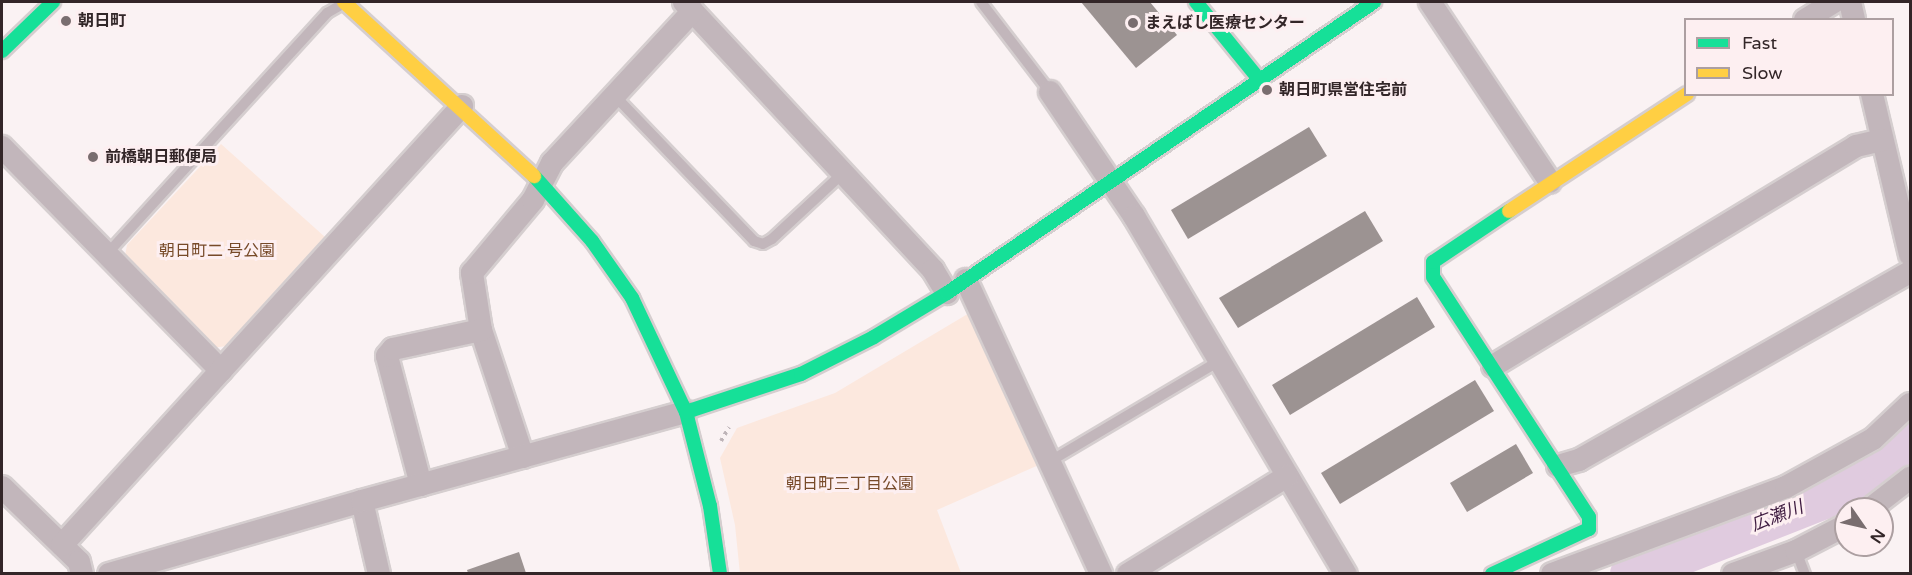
<!DOCTYPE html>
<html>
<head>
<meta charset="utf-8">
<style>
  body { margin:0 }
  #map { position:relative; width:1912px; height:575px; overflow:hidden; background:#faf2f3; font-family:"Varela Round","Noto Sans JP",sans-serif }
  div>[style] { position:absolute }
  .green>* { inset:0; background:#fce8de }
  .river>* { height:42px; margin:-21px; padding:0 21px; transform-origin:21px; border-radius:21px; background:#e0cbdf }
  .building>* { inset:0; background:#9c9392 }
  .path>* { height:4px; margin-top:-2px; transform-origin:0; background:repeating-linear-gradient(90deg,#beb4b8 0 3px,transparent 0 7.5px) }
  .roads { filter:drop-shadow(2px 0 #d5cecf) drop-shadow(-2px 0 #d5cecf) drop-shadow(0 2px #d5cecf) drop-shadow(0 -2px #d5cecf) }
  .lane>* { height:10px; margin:-5px; padding:0 5px; transform-origin:5px; border-radius:5px; background:#c2b6bb }
  .street>* { height:22px; margin:-11px; padding:0 11px; transform-origin:11px; border-radius:11px; background:#c2b6bb }
  .fast>* { height:14px; margin:-7px; padding:0 7px; transform-origin:7px; border-radius:7px; background:#16e098 }
  .slow>* { height:14px; margin:-7px; padding:0 7px; transform-origin:7px; border-radius:7px; background:#ffcf43 }
  .dots>* { width:16px; height:16px; translate:-50% -50%; box-sizing:border-box; border:3px solid #fdeff1; border-radius:50% }
  span { translate:-50% -50%; white-space:nowrap; text-align:center; line-height:1.15; -webkit-text-stroke:6px #fdeff1; paint-order:stroke }
  .poi-label { font-size:16px; color:#332628; font-weight:700 }
  .left { translate:0 -50%; text-align:left }
  .park-label { font-size:16px; color:#774a29 }
  .water-label { font-size:18px; color:#3f1c41; font-style:italic }
  .frame { position:absolute; inset:0; border:3px solid #332628; pointer-events:none }
  .legend { position:absolute; left:1684px; top:18px; width:210px; height:78px; box-sizing:border-box; background:#fdeff1; border:2px solid #ac9fa1; margin:0; padding:8px 10px; list-style:none; font-size:18px; color:#332628 }
  .legend li { display:flex; align-items:center; gap:12px; height:30px }
  .legend b { width:30px; border:2px solid #ac9fa1 }
  .north { position:absolute; left:1834px; top:497px; width:60px; height:60px; box-sizing:border-box; background:#fdeff1; border:2px solid #ac9fa1; border-radius:50%; rotate:124deg; font-size:16px; font-weight:700; line-height:24px; text-align:center; color:#332628 }
  .north::after { content:''; display:block; margin:auto; width:21px; height:27px; background:#796d6f; clip-path:polygon(50% 0,100% 100%,50% 72%,0 100%) }
</style>
</head>
<body>
<div id="map">
  <div class="green">
    <i style="clip-path:polygon(221px 144px,325px 237px,226px 346px,213px 348px,124px 261px,127px 245px)"></i>
    <i style="clip-path:polygon(971px 312px,1041px 464px,937px 510px,961px 573px,740px 574px,735px 525px,720px 458px,737px 428px,835px 393px)"></i>
  </div>
  <div class="river">
    <i style="left:1631px;top:574px;width:207px;rotate:-21.5deg"></i>
    <i style="left:1824px;top:498px;width:70px;rotate:-31.7deg"></i>
    <i style="left:1884px;top:461px;width:35px;rotate:-43deg"></i>
  </div>
  <div class="building">
    <i style="clip-path:polygon(1081px 2px,1150px 2px,1177px 35px,1136px 68px)"></i>
    <i style="clip-path:polygon(1309px 127px,1327px 156px,1188px 239px,1171px 210px)"></i>
    <i style="clip-path:polygon(1365px 211px,1383px 241px,1238px 328px,1219px 298px)"></i>
    <i style="clip-path:polygon(1417px 297px,1435px 327px,1290px 415px,1272px 385px)"></i>
    <i style="clip-path:polygon(1475px 380px,1494px 411px,1340px 504px,1321px 473px)"></i>
    <i style="clip-path:polygon(1516px 444px,1533px 473px,1467px 512px,1450px 483px)"></i>
    <i style="clip-path:polygon(519px 552px,526px 573px,468px 573px,467px 570px)"></i>
  </div>
  <div class="path">
    <i style="left:721px;top:441px;width:16px;rotate:-60deg"></i>
  </div>
  <div class="roads">
    <div class="lane">
      <i style="left:981px;top:2px;width:113px;rotate:52.5deg"></i>
      <i style="left:615px;top:96px;width:201px;rotate:46.2deg"></i>
      <i style="left:754px;top:241px;width:9px;rotate:18deg"></i>
      <i style="left:763px;top:244px;width:10px;rotate:-29deg"></i>
      <i style="left:772px;top:239px;width:97px;rotate:-42.9deg"></i>
      <i style="left:106px;top:255px;width:328px;rotate:-47.6deg"></i>
      <i style="left:327px;top:13px;width:20px;rotate:-30deg"></i>
      <i style="left:1049px;top:462px;width:198px;rotate:-30.7deg"></i>
      <i style="left:1796px;top:551px;width:25px;rotate:69deg"></i>
    </div>
    <div class="street">
      <i style="left:684px;top:2px;width:366px;rotate:47.1deg"></i>
      <i style="left:933px;top:270px;width:27px;rotate:59deg"></i>
      <i style="left:1430px;top:2px;width:216px;rotate:56.3deg"></i>
      <i style="left:1850px;top:2px;width:18px;rotate:77deg"></i>
      <i style="left:1805px;top:20px;width:34px;rotate:-32deg"></i>
      <i style="left:1050px;top:92px;width:150px;rotate:55.9deg"></i>
      <i style="left:1134px;top:216px;width:416px;rotate:59.4deg"></i>
      <i style="left:1872px;top:94px;width:165px;rotate:76.7deg"></i>
      <i style="left:2px;top:147px;width:313px;rotate:45.6deg"></i>
      <i style="left:966px;top:280px;width:324px;rotate:65.3deg"></i>
      <i style="left:1493px;top:366px;width:424px;rotate:-31.2deg"></i>
      <i style="left:1856px;top:146px;width:27px;rotate:-13deg"></i>
      <i style="left:523px;top:457px;width:134px;rotate:-108.3deg"></i>
      <i style="left:481px;top:330px;width:58px;rotate:-99deg"></i>
      <i style="left:472px;top:273px;width:95px;rotate:-50.1deg"></i>
      <i style="left:533px;top:200px;width:42px;rotate:-62.8deg"></i>
      <i style="left:552px;top:163px;width:207px;rotate:-47.2deg"></i>
      <i style="left:1558px;top:466px;width:22px;rotate:-16deg"></i>
      <i style="left:1579px;top:460px;width:381px;rotate:-29.6deg"></i>
      <i style="left:421px;top:485px;width:133px;rotate:-104.8deg"></i>
      <i style="left:387px;top:356px;width:9px;rotate:-49deg"></i>
      <i style="left:393px;top:349px;width:90px;rotate:-12.2deg"></i>
      <i style="left:2px;top:487px;width:107px;rotate:44.2deg"></i>
      <i style="left:79px;top:562px;width:12px;rotate:76deg"></i>
      <i style="left:1870px;top:509px;width:51px;rotate:-37.8deg"></i>
      <i style="left:62px;top:545px;width:594px;rotate:-47.66deg"></i>
      <i style="left:109px;top:574px;width:263px;rotate:-16.1deg"></i>
      <i style="left:379px;top:574px;width:75px;rotate:-103.1deg"></i>
      <i style="left:362px;top:501px;width:336px;rotate:-15.4deg"></i>
      <i style="left:1128px;top:574px;width:187px;rotate:-31.6deg"></i>
      <i style="left:1552px;top:574px;width:250px;rotate:-20.4deg"></i>
      <i style="left:1786px;top:487px;width:99px;rotate:-28.9deg"></i>
      <i style="left:1873px;top:439px;width:51px;rotate:-43.4deg"></i>
      <i style="left:1733px;top:574px;width:67px;rotate:-20.1deg"></i>
      <i style="left:1796px;top:551px;width:56px;rotate:-27.5deg"></i>
    </div>
    <div class="fast">
      <i style="left:1196px;top:2px;width:98px;rotate:50.8deg"></i>
      <i style="left:2px;top:51px;width:71px;rotate:-43.9deg"></i>
      <i style="left:534px;top:176px;width:87px;rotate:48.3deg"></i>
      <i style="left:592px;top:241px;width:70px;rotate:54.9deg"></i>
      <i style="left:632px;top:298px;width:126px;rotate:64.7deg"></i>
      <i style="left:686px;top:412px;width:97px;rotate:75.7deg"></i>
      <i style="left:710px;top:506px;width:69px;rotate:81.6deg"></i>
      <i style="left:686px;top:412px;width:121px;rotate:-18.3deg"></i>
      <i style="left:801px;top:374px;width:82px;rotate:-26.9deg"></i>
      <i style="left:874px;top:337px;width:85px;rotate:-31.1deg"></i>
      <i style="left:947px;top:293px;width:517px;rotate:-34.27deg"></i>
      <i style="left:1492px;top:574px;width:107px;rotate:-24.9deg"></i>
      <i style="left:1589px;top:529px;width:12px;rotate:-90deg"></i>
      <i style="left:1589px;top:517px;width:286px;rotate:-123deg"></i>
      <i style="left:1433px;top:277px;width:15px;rotate:-90deg"></i>
      <i style="left:1433px;top:262px;width:92px;rotate:-33.9deg"></i>
    </div>
    <div class="slow">
      <i style="left:344px;top:2px;width:258px;rotate:42.5deg"></i>
      <i style="left:1509px;top:211px;width:213px;rotate:-33.3deg"></i>
    </div>
  </div>
  <div class="dots">
    <i style="left:66px;top:21px;background:#796d6f"></i>
    <i style="left:1133px;top:23px;background:#796d6f"></i>
    <i style="left:1267px;top:90px;background:#796d6f"></i>
    <i style="left:93px;top:157px;background:#796d6f"></i>
  </div>
  <div class="poi-label">
    <span class="left" style="left:78px;top:21px">朝日町</span>
    <span class="left" style="left:1145px;top:23px">まえばし医療センター</span>
    <span class="left" style="left:1279px;top:90px">朝日町県営住宅前</span>
    <span class="left" style="left:105px;top:157px">前橋朝日郵便局</span>
  </div>
  <div class="park-label">
    <span style="left:217px;top:251px">朝日町二 号公園</span>
    <span style="left:850px;top:484px">朝日町三丁目公園</span>
  </div>
  <div class="water-label">
    <span style="left:1777px;top:516px;rotate:-21deg">広瀬川</span>
  </div>
  <div class="frame"></div>
  <ul class="legend">
  <li><b style="height:8px;background:#16e098"></b>Fast</li>
  <li><b style="height:8px;background:#ffcf43"></b>Slow</li>
  </ul>
  <div class="north">N</div>
</div>
</body>
</html>
